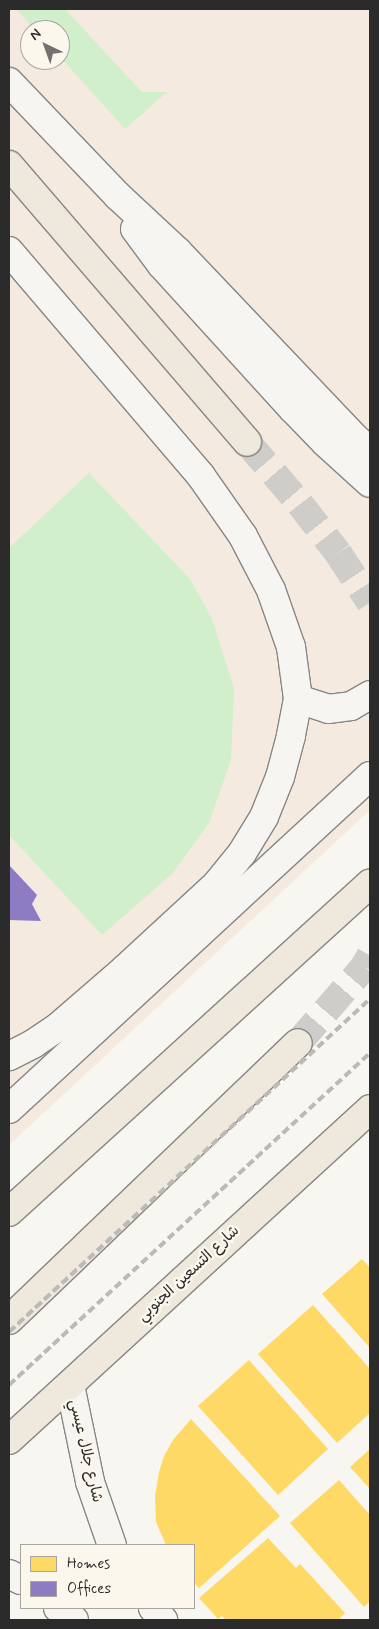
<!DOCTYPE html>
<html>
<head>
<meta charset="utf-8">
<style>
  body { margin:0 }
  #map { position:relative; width:379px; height:1629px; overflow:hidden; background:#f8f6f0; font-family:Mynerve,"Playpen Sans Arabic",sans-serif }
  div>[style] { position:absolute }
  .built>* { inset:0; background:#f5eadf }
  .green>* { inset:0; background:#d2efcb }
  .homes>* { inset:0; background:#ffd966 }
  .offices>* { inset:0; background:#8e7cc3 }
  .highway-tunnel>* { height:28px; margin-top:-14px; transform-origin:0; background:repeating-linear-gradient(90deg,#cfcdc9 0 28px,transparent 0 42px) }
  .roads { filter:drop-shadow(1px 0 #878684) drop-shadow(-1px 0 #878684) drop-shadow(0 1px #878684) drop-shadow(0 -1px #878684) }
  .street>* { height:28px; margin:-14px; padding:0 14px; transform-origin:14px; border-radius:14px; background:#f6f5f1 }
  .secondary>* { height:28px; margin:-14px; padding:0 14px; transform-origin:14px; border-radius:14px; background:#f6f5f1 }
  .highway>* { height:28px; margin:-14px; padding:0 14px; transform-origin:14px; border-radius:14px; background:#eee8dd }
  .rail>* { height:4px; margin-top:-2px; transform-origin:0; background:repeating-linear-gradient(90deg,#bcbab8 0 8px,transparent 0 12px) }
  span { translate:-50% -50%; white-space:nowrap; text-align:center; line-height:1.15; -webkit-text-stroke:5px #fbf7ec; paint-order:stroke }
  .street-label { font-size:15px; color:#2b2b2b }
  .frame { position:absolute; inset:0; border:10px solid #2b2b2b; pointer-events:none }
  .legend { position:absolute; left:20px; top:1544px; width:175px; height:65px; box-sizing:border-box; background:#fbf7ec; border:1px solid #a8a59f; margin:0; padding:6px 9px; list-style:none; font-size:15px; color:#2b2b2b }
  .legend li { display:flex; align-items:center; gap:10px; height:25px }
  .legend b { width:25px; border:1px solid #a8a59f }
  .north { position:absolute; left:20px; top:20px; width:50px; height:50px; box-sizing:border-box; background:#fbf7ec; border:1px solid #a8a59f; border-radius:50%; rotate:318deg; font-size:14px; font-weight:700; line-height:20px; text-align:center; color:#2b2b2b }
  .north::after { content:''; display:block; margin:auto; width:18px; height:22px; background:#737270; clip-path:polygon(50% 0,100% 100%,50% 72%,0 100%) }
</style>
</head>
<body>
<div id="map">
  <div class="built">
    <i style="clip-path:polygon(evenodd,9px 9px,370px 9px,370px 810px,9px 1145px,9px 9px,30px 30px,60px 30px,60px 60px,30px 60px,30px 30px)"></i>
  </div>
  <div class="green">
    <i style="clip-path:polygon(16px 9px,65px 9px,142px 92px,167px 92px,125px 129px,60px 57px,60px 30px,35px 30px)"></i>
    <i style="clip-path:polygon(89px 473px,190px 579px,212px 619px,234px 688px,231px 760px,209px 823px,172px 874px,102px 935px,9px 835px,9px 548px)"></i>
  </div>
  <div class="homes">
    <i style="clip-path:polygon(362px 1259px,370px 1268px,370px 1348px,322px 1294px)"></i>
    <i style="clip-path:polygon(313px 1305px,370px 1369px,370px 1413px,337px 1443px,258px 1354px)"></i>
    <i style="clip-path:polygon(249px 1360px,328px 1449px,278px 1495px,198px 1406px)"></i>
    <i style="clip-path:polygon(191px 1419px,280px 1516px,199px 1588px,194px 1583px,194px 1545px,166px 1545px,156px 1522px,155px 1496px,159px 1472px,164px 1456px,173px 1440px)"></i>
    <i style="clip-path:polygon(370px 1449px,370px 1489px,350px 1467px)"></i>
    <i style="clip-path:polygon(339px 1480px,370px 1515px,370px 1601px,364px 1607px,290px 1523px)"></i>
    <i style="clip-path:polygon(268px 1538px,296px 1568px,300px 1564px,345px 1613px,340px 1618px,343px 1620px,226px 1620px,222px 1616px,218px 1619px,199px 1598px)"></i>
  </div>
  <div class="offices">
    <i style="clip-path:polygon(9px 865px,37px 895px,32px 904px,41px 921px,9px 920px)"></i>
  </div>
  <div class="highway-tunnel">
    <i style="left:247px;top:442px;width:82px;rotate:49.5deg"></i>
    <i style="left:300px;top:504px;width:62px;rotate:52.2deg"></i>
    <i style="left:338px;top:553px;width:59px;rotate:56.9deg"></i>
    <i style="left:298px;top:1043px;width:101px;rotate:-49deg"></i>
    <i style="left:364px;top:967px;width:13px;rotate:-61deg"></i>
  </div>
  <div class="roads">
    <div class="street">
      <i style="left:70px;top:1385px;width:99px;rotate:78.3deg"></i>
      <i style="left:90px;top:1482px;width:67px;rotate:70.8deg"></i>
      <i style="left:9px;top:1574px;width:13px;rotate:27deg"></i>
      <i style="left:58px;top:1608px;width:20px;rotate:37deg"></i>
      <i style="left:153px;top:1608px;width:16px;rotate:50deg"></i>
    </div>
    <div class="secondary">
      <i style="left:9px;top:82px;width:158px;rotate:46.3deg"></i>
      <i style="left:118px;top:196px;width:81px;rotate:43deg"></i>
      <i style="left:177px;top:251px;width:258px;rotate:46.4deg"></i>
      <i style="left:355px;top:438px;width:20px;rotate:41deg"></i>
      <i style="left:135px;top:229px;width:44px;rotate:53.4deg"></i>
      <i style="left:161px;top:264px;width:196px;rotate:47.7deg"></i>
      <i style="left:293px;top:409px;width:47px;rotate:45.9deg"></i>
      <i style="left:326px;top:443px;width:59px;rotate:42.3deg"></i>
      <i style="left:9px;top:251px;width:296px;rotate:49.5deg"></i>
      <i style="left:201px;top:476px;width:73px;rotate:55deg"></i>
      <i style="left:243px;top:536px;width:61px;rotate:62.6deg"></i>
      <i style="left:271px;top:590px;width:60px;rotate:70.7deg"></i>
      <i style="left:291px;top:647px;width:52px;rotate:82.3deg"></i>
      <i style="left:298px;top:699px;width:38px;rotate:101deg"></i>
      <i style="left:291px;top:736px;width:42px;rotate:105deg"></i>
      <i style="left:280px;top:777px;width:43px;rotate:111.8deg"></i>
      <i style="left:264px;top:817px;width:42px;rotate:121.4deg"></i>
      <i style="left:242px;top:853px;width:40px;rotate:129deg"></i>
      <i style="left:217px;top:884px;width:125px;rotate:137.3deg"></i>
      <i style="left:125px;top:969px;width:89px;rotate:139.1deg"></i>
      <i style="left:58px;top:1027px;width:30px;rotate:146deg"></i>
      <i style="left:33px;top:1044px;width:27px;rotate:153deg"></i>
      <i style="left:298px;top:699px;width:32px;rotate:18deg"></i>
      <i style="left:328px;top:709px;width:23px;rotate:-7deg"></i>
      <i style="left:351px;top:706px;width:22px;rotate:-30deg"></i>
      <i style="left:9px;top:1109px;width:491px;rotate:-42.7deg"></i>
    </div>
    <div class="highway">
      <i style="left:9px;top:165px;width:365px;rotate:49.3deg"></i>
      <i style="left:9px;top:1212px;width:488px;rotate:-42.3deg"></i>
      <i style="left:9px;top:1320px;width:400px;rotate:-43.8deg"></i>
      <i style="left:9px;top:1440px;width:490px;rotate:-42.5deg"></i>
    </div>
  </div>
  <div class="rail">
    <i style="left:9px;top:1332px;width:491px;rotate:-42.7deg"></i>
    <i style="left:9px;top:1385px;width:490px;rotate:-42.6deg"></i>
  </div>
  <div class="street-label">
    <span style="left:189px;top:1274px;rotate:-43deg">شارع التسعين الجنوبي</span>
    <span style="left:85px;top:1451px;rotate:77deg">شارع جلال عيسي</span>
  </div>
  <div class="frame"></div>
  <ul class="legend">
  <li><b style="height:14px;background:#ffd966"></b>Homes</li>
  <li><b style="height:14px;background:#8e7cc3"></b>Offices</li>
  </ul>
  <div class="north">N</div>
</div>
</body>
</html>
